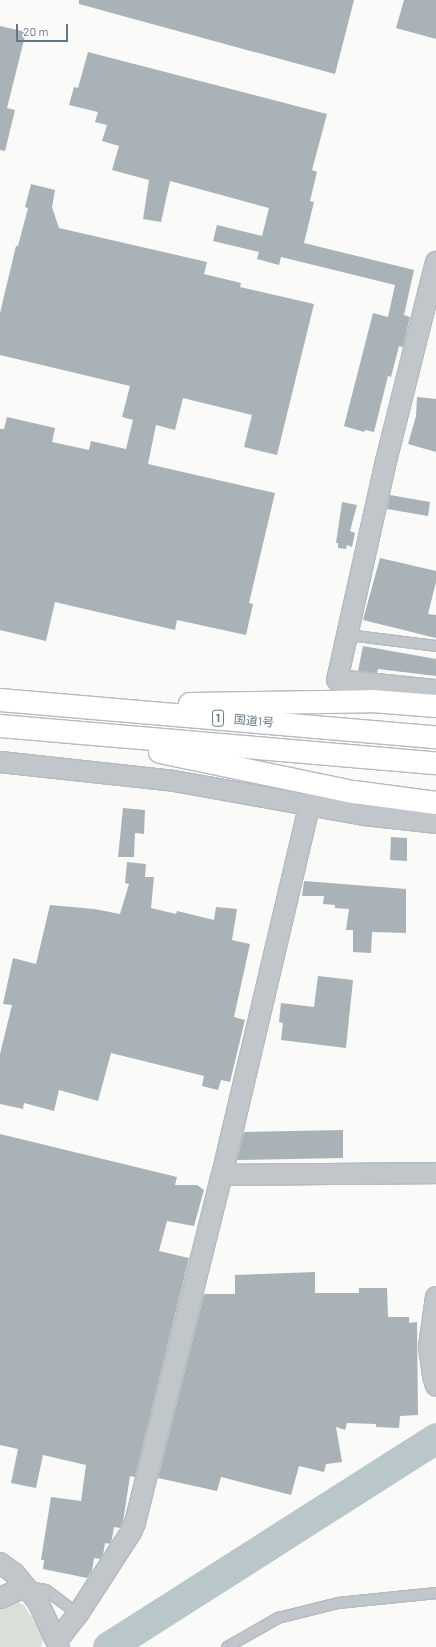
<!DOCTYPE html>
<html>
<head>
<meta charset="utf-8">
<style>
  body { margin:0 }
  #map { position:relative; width:436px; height:1647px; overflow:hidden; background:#fafaf8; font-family:Barlow,"Noto Sans JP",sans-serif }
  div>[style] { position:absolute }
  .green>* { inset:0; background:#dadfd7 }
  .river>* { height:31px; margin:-15.5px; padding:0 15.5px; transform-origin:15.5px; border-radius:15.5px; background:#b9c7ca }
  .building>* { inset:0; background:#a8b2b7 }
  .roads { filter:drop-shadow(1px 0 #b4babd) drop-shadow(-1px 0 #b4babd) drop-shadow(0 1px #b4babd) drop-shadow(0 -1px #b4babd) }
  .lane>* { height:10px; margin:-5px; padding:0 5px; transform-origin:5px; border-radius:5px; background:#c1c6ca }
  .street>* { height:20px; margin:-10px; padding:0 10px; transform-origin:10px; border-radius:10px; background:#c1c6ca }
  .highway>* { height:22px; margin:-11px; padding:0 11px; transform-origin:11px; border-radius:11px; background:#fff }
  span { translate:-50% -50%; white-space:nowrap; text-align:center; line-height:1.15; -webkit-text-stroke:4px #fff; paint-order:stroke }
  .shield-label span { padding:1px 3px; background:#fff; border:1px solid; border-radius:3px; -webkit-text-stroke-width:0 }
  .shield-label { font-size:11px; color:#657882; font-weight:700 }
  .street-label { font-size:12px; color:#657882 }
  .scale { position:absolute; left:16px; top:24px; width:52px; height:18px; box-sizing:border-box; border:2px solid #657882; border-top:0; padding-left:5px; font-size:12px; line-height:14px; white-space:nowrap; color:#657882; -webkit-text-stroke:3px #fff; paint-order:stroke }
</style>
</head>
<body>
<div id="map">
  <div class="green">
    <i style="clip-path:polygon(13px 1600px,24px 1605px,44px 1637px,41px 1647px,0 1647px,0 1606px)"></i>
  </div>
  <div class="river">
    <i style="left:108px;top:1647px;width:389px;rotate:-32.5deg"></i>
  </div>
  <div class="building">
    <i style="clip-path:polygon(79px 0,354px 0,335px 74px,79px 4px)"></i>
    <i style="clip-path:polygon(404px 0,436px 0,436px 39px,396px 28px)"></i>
    <i style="clip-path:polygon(0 26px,26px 32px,7px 108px,15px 110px,5px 151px,0 150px)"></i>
    <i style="clip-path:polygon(88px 52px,327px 114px,312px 170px,317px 172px,310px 201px,314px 202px,304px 243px,414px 270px,404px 315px,410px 317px,403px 347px,399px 346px,391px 377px,388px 376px,374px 432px,365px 430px,364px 432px,344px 426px,373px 313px,388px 317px,395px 285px,281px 257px,279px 265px,257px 259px,259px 252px,213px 241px,217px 225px,262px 236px,269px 208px,170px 181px,161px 222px,143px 219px,149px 180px,112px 170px,119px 146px,102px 141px,107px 125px,95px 122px,98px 112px,69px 105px,74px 87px,78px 88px)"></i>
    <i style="clip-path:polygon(31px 184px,55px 190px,52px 207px,59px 228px,207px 262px,204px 274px,241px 283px,240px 287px,314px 304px,277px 455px,244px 447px,252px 415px,183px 398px,175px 430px,156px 425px,148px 464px,275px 493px,249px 603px,253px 604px,246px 635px,177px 620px,175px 630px,55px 602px,46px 641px,0 630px,0 429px,4px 429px,7px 417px,55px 428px,52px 442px,89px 450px,91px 441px,126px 449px,133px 420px,122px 417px,130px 386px,0 355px,0 313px,16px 246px,18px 246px,28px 208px,25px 207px)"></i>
    <i style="clip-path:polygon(417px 397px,436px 399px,436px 452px,408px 444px,416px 416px)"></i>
    <i style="clip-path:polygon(390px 495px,430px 502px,428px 516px,387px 509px)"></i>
    <i style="clip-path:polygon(342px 502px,357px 505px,350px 531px,355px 533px,352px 547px,347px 545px,346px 549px,338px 548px,338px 543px,336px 543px)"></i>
    <i style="clip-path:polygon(380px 558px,436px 571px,436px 582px,428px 614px,436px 615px,436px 638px,363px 620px)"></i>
    <i style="clip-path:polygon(363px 646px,436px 659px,436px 676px,378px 669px,377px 673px,358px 671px)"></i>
    <i style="clip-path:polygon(123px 808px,145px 810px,144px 834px,135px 833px,134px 857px,118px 857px)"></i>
    <i style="clip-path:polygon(391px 837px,407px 838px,407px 861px,390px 860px)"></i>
    <i style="clip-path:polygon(127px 862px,146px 864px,145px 877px,154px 877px,151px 908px,176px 914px,177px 911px,214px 920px,216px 907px,237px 909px,232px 940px,250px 944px,234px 1017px,245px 1020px,230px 1082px,221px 1080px,218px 1090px,202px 1086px,204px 1076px,111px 1053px,98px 1101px,59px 1090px,54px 1111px,24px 1103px,23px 1109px,0 1104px,0 1054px,12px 1005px,3px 1004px,13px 958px,36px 964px,50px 905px,94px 909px,120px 914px,129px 884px,125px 883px)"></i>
    <i style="clip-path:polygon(304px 881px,406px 889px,406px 933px,372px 932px,371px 953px,353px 952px,353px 930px,346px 930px,349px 909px,335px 908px,335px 905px,323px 904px,324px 896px,302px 896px)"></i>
    <i style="clip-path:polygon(318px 976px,353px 980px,346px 1048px,281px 1040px,283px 1023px,279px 1022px,281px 1003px,314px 1007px)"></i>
    <i style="clip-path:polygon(343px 1130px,343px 1158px,237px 1160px,244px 1132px)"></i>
    <i style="clip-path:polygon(0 1134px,177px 1177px,175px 1185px,197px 1185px,204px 1190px,194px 1226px,167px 1221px,159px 1251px,189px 1258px,135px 1477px,130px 1476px,123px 1522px,120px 1528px,114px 1527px,112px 1539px,110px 1544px,105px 1543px,103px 1555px,100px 1559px,94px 1558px,92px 1571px,87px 1578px,43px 1569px,44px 1560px,41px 1560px,51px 1497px,81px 1501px,86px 1465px,43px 1455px,36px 1488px,11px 1483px,18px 1449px,0 1445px)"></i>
    <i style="clip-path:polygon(315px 1272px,315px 1293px,359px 1293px,359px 1288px,387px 1288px,388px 1317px,409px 1317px,409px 1323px,417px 1322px,418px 1415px,400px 1416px,399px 1428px,376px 1427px,376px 1424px,347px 1423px,345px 1430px,336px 1427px,342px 1462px,326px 1464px,324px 1472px,299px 1466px,291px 1495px,221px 1477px,217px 1491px,158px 1478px,204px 1294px,235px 1294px,235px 1275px)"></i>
  </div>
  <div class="roads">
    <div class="lane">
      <i style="left:348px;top:635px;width:89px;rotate:7.1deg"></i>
      <i style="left:28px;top:1587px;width:18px;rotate:9deg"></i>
      <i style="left:46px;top:1590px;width:40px;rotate:37deg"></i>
      <i style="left:227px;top:1647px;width:59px;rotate:-29.6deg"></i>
      <i style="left:278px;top:1618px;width:62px;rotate:-14deg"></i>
      <i style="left:338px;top:1603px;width:99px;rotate:-5.8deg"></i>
    </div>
    <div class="street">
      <i style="left:436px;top:262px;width:205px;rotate:104.1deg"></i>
      <i style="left:386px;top:461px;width:224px;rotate:102.6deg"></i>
      <i style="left:337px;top:680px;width:100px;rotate:5.8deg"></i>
      <i style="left:0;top:762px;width:175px;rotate:6.2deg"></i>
      <i style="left:174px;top:781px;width:193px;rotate:10.1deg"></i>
      <i style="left:364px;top:815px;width:72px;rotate:6.3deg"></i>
      <i style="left:222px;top:1175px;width:214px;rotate:-0.5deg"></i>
      <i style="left:436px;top:1297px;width:50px;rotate:98deg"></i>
      <i style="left:429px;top:1347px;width:29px;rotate:82deg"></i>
      <i style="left:433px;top:1376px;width:10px;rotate:73deg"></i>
      <i style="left:0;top:1563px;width:17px;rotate:36deg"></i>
      <i style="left:14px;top:1573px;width:35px;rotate:50deg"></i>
      <i style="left:37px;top:1600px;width:52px;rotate:64.9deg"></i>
      <i style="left:0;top:1598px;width:27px;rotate:-24deg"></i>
      <i style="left:54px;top:1637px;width:10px;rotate:-24deg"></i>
      <i style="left:63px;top:1633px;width:24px;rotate:-52deg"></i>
      <i style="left:78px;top:1614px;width:98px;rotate:-57.1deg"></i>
      <i style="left:131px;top:1532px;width:10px;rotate:-66deg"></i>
      <i style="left:135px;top:1523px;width:359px;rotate:-76deg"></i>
      <i style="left:222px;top:1175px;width:381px;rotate:-76.7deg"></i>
    </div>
    <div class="highway">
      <i style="left:0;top:700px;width:438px;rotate:4.9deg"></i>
      <i style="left:190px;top:704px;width:182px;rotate:-0.9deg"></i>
      <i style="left:372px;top:701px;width:64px;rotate:4.5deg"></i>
      <i style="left:0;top:726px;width:438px;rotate:4.9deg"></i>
      <i style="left:160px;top:752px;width:198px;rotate:11.7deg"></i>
      <i style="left:354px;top:792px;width:83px;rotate:7.6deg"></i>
    </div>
  </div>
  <div class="shield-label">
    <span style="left:218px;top:718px">1</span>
  </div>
  <div class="street-label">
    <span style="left:254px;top:721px;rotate:5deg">国道1号</span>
  </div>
  <div class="scale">20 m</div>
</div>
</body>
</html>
